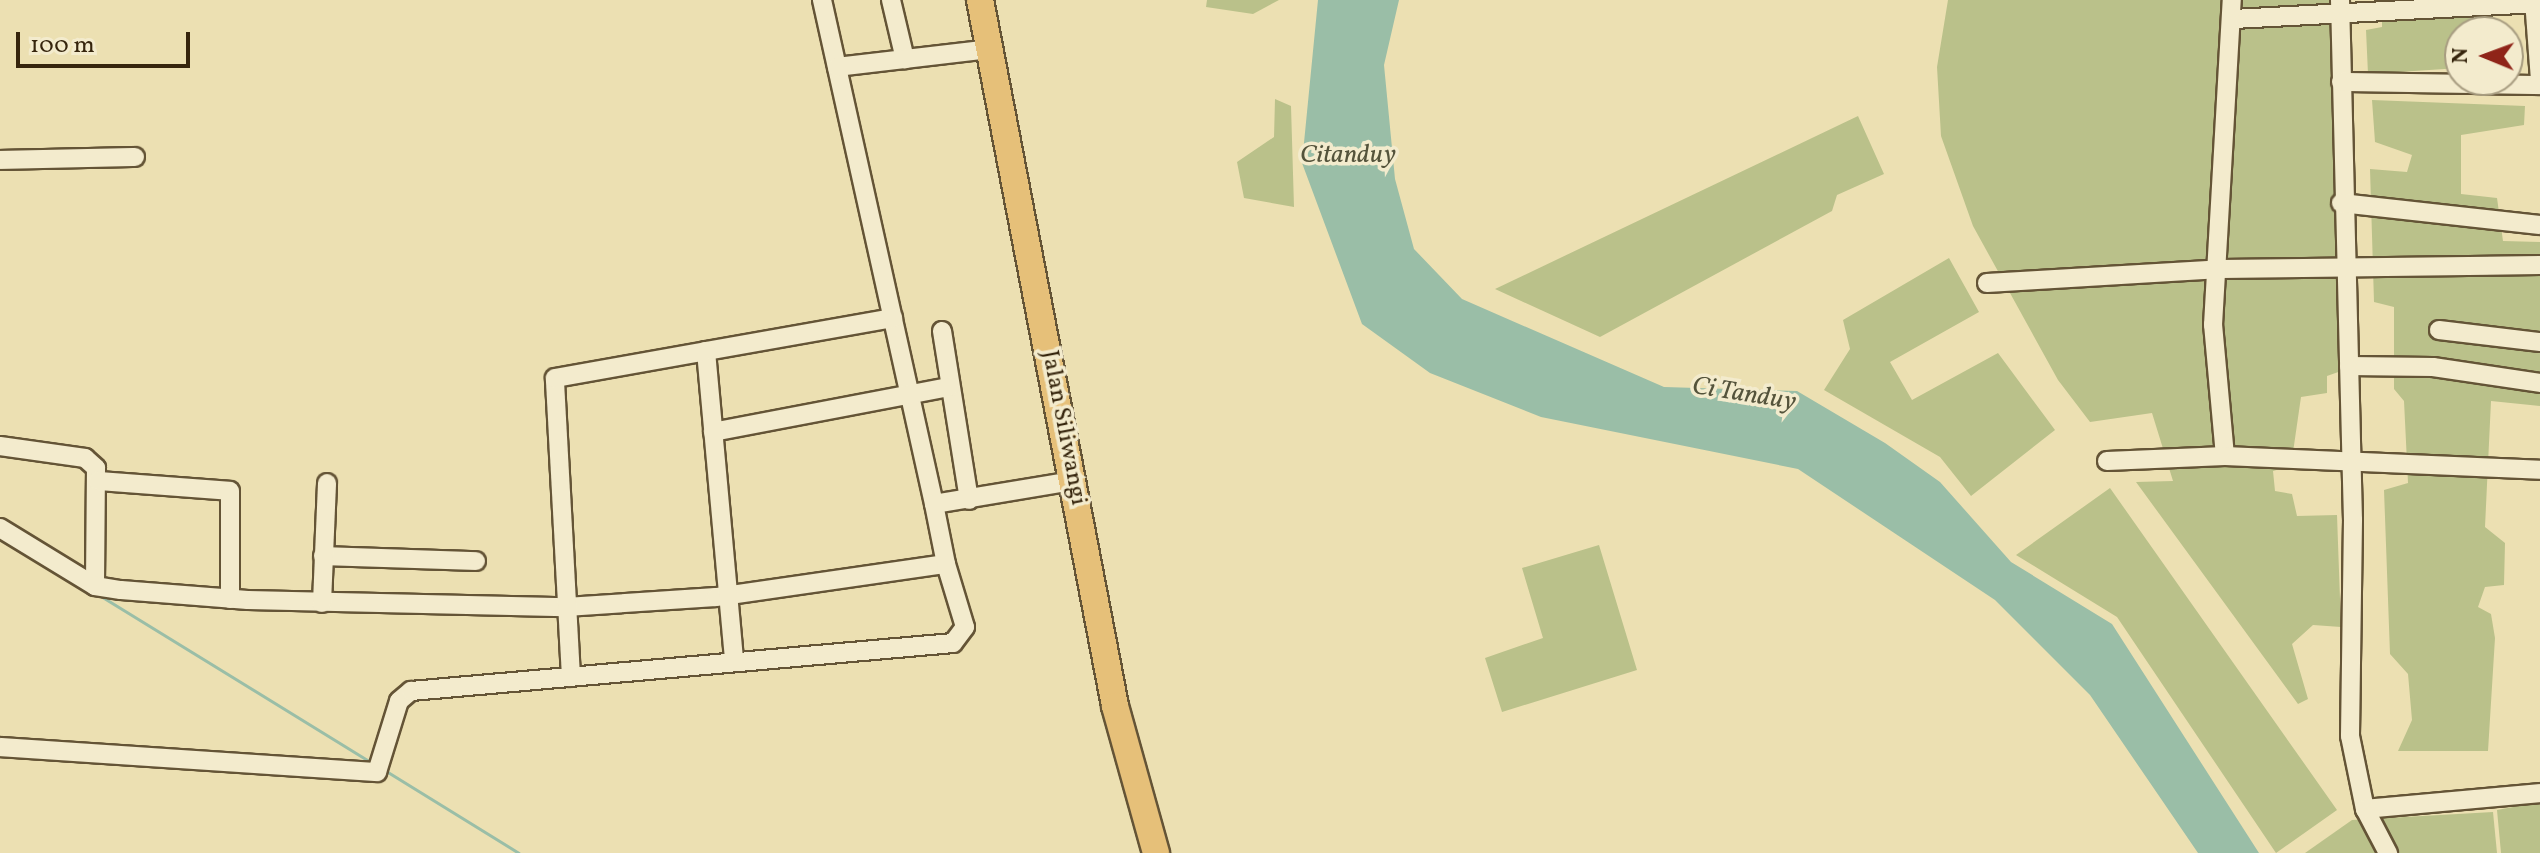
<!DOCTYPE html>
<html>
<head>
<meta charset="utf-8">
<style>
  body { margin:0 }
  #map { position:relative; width:2540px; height:853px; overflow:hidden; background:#ece0b2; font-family:Vollkorn,serif }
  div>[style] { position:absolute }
  .green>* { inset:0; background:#bac18a }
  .water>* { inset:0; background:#9abea7 }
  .stream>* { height:3px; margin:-1.5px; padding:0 1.5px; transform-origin:1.5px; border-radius:1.5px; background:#9abea7 }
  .roads { filter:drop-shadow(2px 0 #645436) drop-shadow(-2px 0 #645436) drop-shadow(0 2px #645436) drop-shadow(0 -2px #645436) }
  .minor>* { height:18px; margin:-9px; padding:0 9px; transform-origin:9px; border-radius:9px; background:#f3ebcd }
  .highway>* { height:26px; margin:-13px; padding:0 13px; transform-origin:13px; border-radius:13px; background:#e6c079 }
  span { translate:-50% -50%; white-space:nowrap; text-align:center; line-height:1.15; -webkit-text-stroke:7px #f3ebcd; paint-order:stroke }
  .street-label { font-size:24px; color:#36250d }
  .water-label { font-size:26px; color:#54533b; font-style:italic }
  .north { position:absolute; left:2444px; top:16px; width:80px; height:80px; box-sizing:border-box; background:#f3ebcd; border:2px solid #a79c80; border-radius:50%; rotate:271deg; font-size:22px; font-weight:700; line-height:32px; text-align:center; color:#36250d }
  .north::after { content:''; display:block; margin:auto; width:28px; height:36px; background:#8f2418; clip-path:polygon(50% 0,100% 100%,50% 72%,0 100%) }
  .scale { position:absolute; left:16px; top:32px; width:174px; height:36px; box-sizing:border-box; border:4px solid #36250d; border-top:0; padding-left:10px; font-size:24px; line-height:28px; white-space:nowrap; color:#36250d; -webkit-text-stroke:6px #f3ebcd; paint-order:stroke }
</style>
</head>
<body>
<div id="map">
  <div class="green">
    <i style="clip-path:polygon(1207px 0,1279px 0,1253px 14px,1206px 7px)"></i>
    <i style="clip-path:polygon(1948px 0,2329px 0,2344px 370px,2327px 376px,2327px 393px,2301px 397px,2291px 466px,2273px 471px,2275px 491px,2292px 494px,2297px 516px,2337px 515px,2341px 627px,2313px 625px,2292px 644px,2308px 699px,2298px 704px,2136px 482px,2173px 481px,2152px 413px,2090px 422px,2058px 380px,1973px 226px,1941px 136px,1937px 67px)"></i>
    <i style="clip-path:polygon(2382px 0,2482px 0,2484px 32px,2460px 32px,2460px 68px,2368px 74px,2366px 30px,2382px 27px)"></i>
    <i style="clip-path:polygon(1275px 99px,1291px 106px,1294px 207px,1244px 198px,1237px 162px,1274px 137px)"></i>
    <i style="clip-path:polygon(2372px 100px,2525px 106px,2524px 125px,2461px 135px,2461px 194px,2497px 198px,2503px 241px,2540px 242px,2540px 406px,2491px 401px,2485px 527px,2505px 543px,2504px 585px,2485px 587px,2478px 607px,2491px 614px,2495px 638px,2488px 751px,2398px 751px,2412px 720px,2408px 674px,2390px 654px,2384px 490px,2408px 483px,2404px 401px,2394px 389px,2394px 307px,2374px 302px,2370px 169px,2407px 172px,2412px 155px,2375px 142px)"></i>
    <i style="clip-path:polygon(1858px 116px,1884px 174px,1837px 195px,1832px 211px,1600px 337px,1495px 289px)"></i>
    <i style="clip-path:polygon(1949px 258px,1979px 312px,1890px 362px,1912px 400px,1998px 353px,2055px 430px,1971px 496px,1940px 457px,1824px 390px,1850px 349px,1843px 320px)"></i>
    <i style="clip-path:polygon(2110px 488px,2337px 810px,2276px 853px,2117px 617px,2016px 555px)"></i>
    <i style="clip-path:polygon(1599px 545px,1637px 670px,1502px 712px,1485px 658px,1543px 638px,1522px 568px)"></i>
    <i style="clip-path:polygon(2540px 802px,2540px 853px,2501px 853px,2497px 810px)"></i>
    <i style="clip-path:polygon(2493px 812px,2497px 853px,2305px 853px,2352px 820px)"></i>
  </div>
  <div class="water">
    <i style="clip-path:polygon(1318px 0,1399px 0,1384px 65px,1395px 179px,1414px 249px,1462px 299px,1664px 387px,1797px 391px,1885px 443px,1940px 482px,2011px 562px,2112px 624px,2259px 853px,2198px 853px,2090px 695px,1995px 600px,1798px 469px,1541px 417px,1430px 373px,1362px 324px,1302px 163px)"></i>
  </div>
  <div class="stream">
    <i style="left:99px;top:595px;width:321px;rotate:31.6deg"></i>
    <i style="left:386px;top:771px;width:156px;rotate:31.7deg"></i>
  </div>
  <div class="roads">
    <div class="minor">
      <i style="left:822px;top:0;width:516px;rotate:77.47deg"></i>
      <i style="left:891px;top:0;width:61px;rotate:76.7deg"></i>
      <i style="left:2340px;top:0;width:520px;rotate:88.57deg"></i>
      <i style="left:2353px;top:520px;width:216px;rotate:90.8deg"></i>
      <i style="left:2350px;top:736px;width:75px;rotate:78.4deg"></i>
      <i style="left:2365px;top:809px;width:50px;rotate:62.4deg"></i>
      <i style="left:2534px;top:0;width:80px;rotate:85.7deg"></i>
      <i style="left:2233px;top:19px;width:307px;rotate:-3deg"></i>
      <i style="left:837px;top:67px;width:155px;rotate:-6.7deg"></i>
      <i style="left:2341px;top:82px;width:199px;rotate:0.9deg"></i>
      <i style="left:0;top:160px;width:135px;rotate:-1.3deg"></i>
      <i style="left:2341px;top:203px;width:200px;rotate:6.3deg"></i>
      <i style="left:1987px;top:283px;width:234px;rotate:-3.4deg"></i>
      <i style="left:2221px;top:269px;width:319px;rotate:-0.7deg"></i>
      <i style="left:2439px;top:330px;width:102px;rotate:6.8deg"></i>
      <i style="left:942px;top:331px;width:171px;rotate:80.9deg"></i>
      <i style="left:2349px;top:366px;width:84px;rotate:0.7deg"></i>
      <i style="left:2433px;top:367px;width:108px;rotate:8.5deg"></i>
      <i style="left:713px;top:432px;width:241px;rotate:-10.8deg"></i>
      <i style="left:0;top:446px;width:86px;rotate:8deg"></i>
      <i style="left:85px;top:458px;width:15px;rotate:42deg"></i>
      <i style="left:96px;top:468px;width:118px;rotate:90.5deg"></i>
      <i style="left:2225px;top:456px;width:132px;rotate:-95.2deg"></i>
      <i style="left:2213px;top:325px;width:326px;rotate:-86.7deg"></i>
      <i style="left:2107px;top:461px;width:118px;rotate:-2.4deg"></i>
      <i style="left:2225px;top:456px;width:315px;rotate:2.5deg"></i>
      <i style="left:98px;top:481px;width:132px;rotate:4.3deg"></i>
      <i style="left:230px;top:491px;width:108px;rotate:90deg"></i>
      <i style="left:0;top:528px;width:111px;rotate:31.4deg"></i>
      <i style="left:95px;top:586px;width:26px;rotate:9deg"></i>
      <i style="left:121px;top:590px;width:127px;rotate:4.5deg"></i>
      <i style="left:248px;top:600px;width:318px;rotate:1.3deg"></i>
      <i style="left:566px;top:607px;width:150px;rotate:-3.8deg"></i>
      <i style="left:716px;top:597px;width:232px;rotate:-8.2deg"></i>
      <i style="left:946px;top:564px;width:61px;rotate:-101.3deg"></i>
      <i style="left:934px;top:504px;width:141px;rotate:-9.4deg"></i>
      <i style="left:323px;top:556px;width:153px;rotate:1.9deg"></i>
      <i style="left:322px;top:603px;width:120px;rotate:-87.6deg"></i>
      <i style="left:734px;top:659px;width:309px;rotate:-95.2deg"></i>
      <i style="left:706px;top:351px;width:190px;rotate:-10deg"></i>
      <i style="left:571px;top:677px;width:299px;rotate:-93.1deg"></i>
      <i style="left:555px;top:378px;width:153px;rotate:-10.1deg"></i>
      <i style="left:0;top:747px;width:378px;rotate:3.8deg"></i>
      <i style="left:377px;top:772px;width:74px;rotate:-72.8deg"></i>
      <i style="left:399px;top:701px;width:16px;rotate:-40deg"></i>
      <i style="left:411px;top:691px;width:544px;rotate:-5.06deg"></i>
      <i style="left:953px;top:643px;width:20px;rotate:-53deg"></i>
      <i style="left:965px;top:627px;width:66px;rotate:-106.8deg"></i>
      <i style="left:2365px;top:809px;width:176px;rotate:-5.2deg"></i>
    </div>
    <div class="highway">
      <i style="left:980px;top:0;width:719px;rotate:79.17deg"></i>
      <i style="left:1115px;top:706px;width:153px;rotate:74.4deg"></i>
    </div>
  </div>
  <div class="street-label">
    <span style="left:1063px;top:428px;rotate:79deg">Jalan Siliwangi</span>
  </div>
  <div class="water-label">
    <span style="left:1348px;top:156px">Citanduy</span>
    <span style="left:1744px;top:395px;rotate:9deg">Ci Tanduy</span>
  </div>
  <div class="north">N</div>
  <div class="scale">100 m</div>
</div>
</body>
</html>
